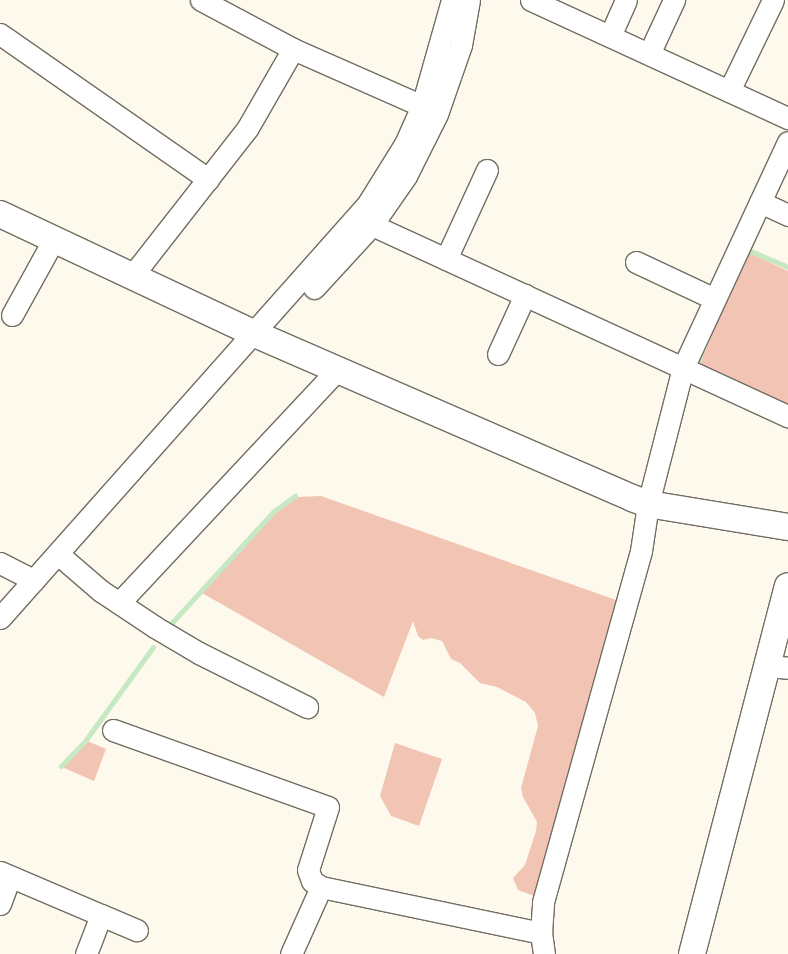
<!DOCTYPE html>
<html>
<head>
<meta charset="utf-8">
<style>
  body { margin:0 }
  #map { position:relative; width:788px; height:954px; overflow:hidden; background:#fdf9ec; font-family:"DM Sans",sans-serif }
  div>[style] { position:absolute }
  .green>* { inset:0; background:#f1c4b4 }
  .stream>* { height:5px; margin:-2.5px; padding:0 2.5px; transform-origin:2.5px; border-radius:2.5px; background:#c6e8c3 }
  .roads { filter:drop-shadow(1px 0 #716d62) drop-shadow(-1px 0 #716d62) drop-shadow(0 1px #716d62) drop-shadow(0 -1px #716d62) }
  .minor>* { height:21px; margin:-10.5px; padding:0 10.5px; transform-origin:10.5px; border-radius:10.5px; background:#fff }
  .tertiary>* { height:26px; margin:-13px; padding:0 13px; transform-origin:13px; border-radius:13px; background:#fff }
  span { translate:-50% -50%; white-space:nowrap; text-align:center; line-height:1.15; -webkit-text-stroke:4px #fff; paint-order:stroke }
</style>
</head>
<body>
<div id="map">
  <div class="green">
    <i style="clip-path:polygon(748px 252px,788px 271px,788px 411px,697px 370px)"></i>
    <i style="clip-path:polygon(321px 496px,619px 601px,537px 897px,518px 890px,513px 878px,525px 865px,536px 831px,537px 822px,523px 797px,521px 788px,538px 726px,535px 713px,526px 702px,497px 687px,480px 683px,460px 663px,451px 659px,442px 641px,431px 638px,423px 640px,418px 636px,413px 621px,384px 697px,202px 593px,286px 502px,298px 497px)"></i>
    <i style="clip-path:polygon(87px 741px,106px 749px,94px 781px,62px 767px)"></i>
    <i style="clip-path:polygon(395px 743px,442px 759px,419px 826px,391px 816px,380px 796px)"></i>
  </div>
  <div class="stream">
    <i style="left:746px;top:249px;width:46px;rotate:23.2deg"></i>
    <i style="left:695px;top:369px;width:19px;rotate:-69deg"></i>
    <i style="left:167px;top:628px;width:159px;rotate:-47.6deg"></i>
    <i style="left:274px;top:511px;width:26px;rotate:-36deg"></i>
    <i style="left:61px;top:766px;width:35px;rotate:-46deg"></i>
    <i style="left:85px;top:741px;width:116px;rotate:-54.1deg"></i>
  </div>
  <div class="roads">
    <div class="minor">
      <i style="left:201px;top:0;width:104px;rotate:28deg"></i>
      <i style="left:293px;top:49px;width:141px;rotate:23.8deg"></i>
      <i style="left:469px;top:0;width:46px;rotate:100.1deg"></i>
      <i style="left:461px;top:45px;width:73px;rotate:109.2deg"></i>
      <i style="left:437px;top:114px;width:69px;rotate:116.6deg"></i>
      <i style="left:406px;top:176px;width:60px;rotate:124.8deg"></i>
      <i style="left:372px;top:225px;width:458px;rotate:24.7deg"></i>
      <i style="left:531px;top:0;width:283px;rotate:24.7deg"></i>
      <i style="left:0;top:34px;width:254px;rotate:34.9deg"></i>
      <i style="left:610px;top:36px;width:39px;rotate:-66deg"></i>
      <i style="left:649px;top:54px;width:60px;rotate:-65.2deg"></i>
      <i style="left:729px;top:91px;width:101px;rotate:-64.2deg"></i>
      <i style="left:760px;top:202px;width:31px;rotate:25deg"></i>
      <i style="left:446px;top:259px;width:98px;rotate:-65.3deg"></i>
      <i style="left:636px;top:262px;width:87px;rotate:25.1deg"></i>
      <i style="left:132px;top:276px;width:187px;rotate:-52deg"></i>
      <i style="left:247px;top:129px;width:92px;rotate:-60.1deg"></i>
      <i style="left:314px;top:288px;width:86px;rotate:-47.4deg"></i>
      <i style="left:12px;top:315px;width:87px;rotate:-61.1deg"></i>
      <i style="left:498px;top:354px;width:65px;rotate:-65.4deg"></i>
      <i style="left:58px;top:554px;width:57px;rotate:40.7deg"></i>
      <i style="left:101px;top:591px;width:65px;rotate:33.7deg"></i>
      <i style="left:155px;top:627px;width:51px;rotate:30.6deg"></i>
      <i style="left:199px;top:653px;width:121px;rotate:26.6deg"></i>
      <i style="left:0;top:563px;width:38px;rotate:27deg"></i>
      <i style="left:119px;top:603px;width:319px;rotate:-46.9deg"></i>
      <i style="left:0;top:618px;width:553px;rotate:-48.38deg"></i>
      <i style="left:367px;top:205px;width:72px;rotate:-58.1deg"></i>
      <i style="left:405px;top:144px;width:42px;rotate:-65.9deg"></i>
      <i style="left:422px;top:106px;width:110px;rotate:-74.2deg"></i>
      <i style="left:767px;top:666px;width:21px;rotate:5deg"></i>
      <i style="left:113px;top:730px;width:228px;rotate:19.7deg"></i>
      <i style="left:328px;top:807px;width:66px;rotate:107.6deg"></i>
      <i style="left:308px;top:870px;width:12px;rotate:70deg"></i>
      <i style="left:312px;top:881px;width:11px;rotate:34deg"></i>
      <i style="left:321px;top:887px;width:225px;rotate:11.8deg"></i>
      <i style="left:0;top:872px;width:110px;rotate:23.1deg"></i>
      <i style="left:101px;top:915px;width:42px;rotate:111deg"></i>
      <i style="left:0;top:904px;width:29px;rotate:-70deg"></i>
      <i style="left:101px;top:915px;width:39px;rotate:23deg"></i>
      <i style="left:291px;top:954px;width:73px;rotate:-65.9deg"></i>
      <i style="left:544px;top:954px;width:21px;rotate:-98deg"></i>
      <i style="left:541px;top:933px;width:31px;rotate:-86deg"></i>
      <i style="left:543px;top:902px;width:364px;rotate:-74.4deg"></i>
      <i style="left:641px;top:551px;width:48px;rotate:-81.5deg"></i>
      <i style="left:648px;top:504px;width:140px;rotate:-75.6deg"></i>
      <i style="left:683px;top:368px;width:249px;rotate:-65.1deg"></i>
    </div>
    <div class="tertiary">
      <i style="left:0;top:214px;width:282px;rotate:25.2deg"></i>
      <i style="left:255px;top:334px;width:411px;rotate:23.5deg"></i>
      <i style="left:632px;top:498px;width:17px;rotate:21deg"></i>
      <i style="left:648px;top:504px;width:142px;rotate:9.3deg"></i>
      <i style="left:692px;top:954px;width:380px;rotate:-75.4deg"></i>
    </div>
  </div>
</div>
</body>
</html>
